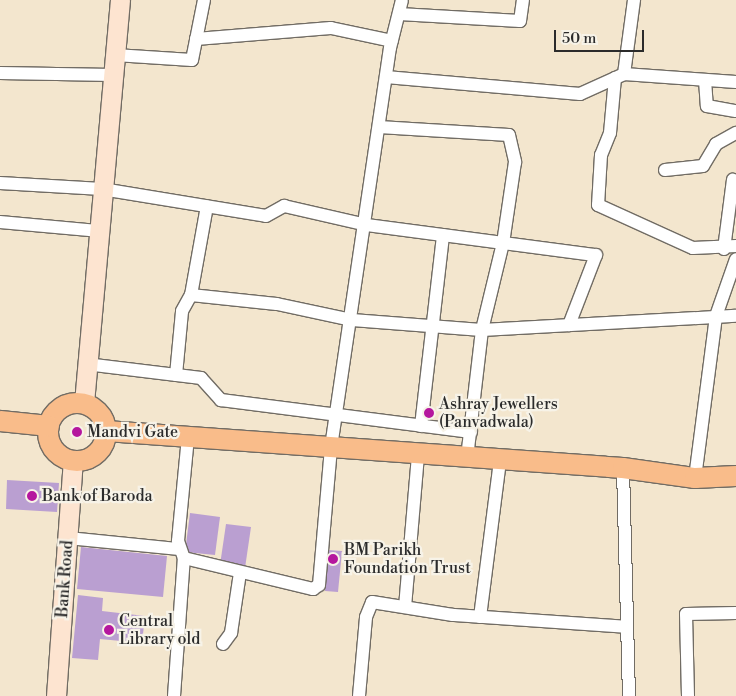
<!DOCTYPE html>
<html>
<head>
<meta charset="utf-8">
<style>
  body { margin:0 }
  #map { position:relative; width:736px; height:696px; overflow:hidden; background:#f3e6ce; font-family:"Libre Bodoni",serif }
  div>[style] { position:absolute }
  .building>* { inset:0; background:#ba9fd1 }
  .roads { filter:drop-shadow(1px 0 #716c64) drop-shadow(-1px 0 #716c64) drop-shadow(0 1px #716c64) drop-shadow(0 -1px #716c64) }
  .minor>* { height:12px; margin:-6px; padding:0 6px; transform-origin:6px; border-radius:6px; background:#fff }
  .secondary>* { height:19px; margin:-9.5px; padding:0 9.5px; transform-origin:9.5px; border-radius:9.5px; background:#fde4d0 }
  .primary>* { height:20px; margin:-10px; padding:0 10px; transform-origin:10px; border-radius:10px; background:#f9bc8a }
  .primary>.ring { margin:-10px; padding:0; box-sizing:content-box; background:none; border:20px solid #f9bc8a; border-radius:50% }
  .dots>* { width:14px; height:14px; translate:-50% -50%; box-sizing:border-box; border:2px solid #f7f3e8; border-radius:50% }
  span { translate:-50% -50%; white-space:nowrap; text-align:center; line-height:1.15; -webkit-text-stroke:4.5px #f7f3e8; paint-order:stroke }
  .poi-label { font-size:16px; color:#2b2b2b }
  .left { translate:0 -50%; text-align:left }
  .street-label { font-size:16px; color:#2b2b2b }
  .scale { position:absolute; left:554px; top:30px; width:90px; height:22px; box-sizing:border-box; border:2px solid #2b2b2b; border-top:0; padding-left:6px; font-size:15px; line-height:18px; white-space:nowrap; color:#2b2b2b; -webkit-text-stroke:4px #f7f3e8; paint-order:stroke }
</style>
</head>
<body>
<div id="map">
  <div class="building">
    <i style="clip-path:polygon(7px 480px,59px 483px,57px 512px,6px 509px)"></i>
    <i style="clip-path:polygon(190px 513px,220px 517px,215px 555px,185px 552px)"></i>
    <i style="clip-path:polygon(226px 524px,251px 527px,245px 568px,220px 565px)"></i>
    <i style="clip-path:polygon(81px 547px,167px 556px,163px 597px,77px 589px)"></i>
    <i style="clip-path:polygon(328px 550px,342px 551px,338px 592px,325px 591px)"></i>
    <i style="clip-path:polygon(78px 595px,103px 598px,102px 611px,145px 616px,142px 643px,100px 639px,98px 660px,72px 658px)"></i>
  </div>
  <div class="roads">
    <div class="minor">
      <i style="left:399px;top:14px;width:121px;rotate:3.3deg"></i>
      <i style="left:520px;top:21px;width:21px;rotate:-82deg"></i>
      <i style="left:196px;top:39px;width:135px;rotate:-4.7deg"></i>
      <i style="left:331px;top:28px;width:62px;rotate:12deg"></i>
      <i style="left:115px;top:55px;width:77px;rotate:3.7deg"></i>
      <i style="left:192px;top:60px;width:61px;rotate:-78.7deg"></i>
      <i style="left:0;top:73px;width:113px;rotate:1deg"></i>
      <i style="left:624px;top:74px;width:75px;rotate:-82.3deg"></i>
      <i style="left:386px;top:77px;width:195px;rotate:5deg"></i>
      <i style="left:580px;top:94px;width:48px;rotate:-24.4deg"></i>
      <i style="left:624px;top:74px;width:112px;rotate:4.1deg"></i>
      <i style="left:615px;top:78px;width:55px;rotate:95.2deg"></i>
      <i style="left:610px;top:133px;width:24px;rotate:112deg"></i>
      <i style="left:601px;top:155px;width:50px;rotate:93.4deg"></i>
      <i style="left:598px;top:205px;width:104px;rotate:24.4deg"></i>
      <i style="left:693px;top:248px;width:43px;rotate:-2.7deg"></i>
      <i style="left:705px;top:80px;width:26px;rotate:86deg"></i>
      <i style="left:707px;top:106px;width:29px;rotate:10deg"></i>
      <i style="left:379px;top:127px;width:130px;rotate:3.5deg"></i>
      <i style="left:509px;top:135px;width:28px;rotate:77deg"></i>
      <i style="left:515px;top:162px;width:82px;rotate:98.4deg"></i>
      <i style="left:503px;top:243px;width:89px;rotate:103.6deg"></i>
      <i style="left:482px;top:330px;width:129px;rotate:96.7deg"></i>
      <i style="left:665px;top:170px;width:38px;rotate:-6deg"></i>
      <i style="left:703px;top:166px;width:26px;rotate:-59deg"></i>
      <i style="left:716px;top:144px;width:23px;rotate:-29deg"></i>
      <i style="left:0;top:183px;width:102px;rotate:3.4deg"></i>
      <i style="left:102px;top:189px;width:166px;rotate:9.3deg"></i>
      <i style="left:266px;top:216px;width:21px;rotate:-29deg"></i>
      <i style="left:284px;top:206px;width:85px;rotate:12.9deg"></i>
      <i style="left:367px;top:225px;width:231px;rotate:7.5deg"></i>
      <i style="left:596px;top:255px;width:75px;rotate:111.1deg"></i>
      <i style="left:0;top:222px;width:98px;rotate:5.2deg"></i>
      <i style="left:724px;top:249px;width:70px;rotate:-82.6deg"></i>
      <i style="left:191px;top:295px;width:86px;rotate:6deg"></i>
      <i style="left:277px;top:304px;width:77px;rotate:12deg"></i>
      <i style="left:352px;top:320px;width:130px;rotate:4.4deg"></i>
      <i style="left:482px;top:330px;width:254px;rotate:-3.2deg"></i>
      <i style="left:86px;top:364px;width:116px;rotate:6.9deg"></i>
      <i style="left:201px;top:378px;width:30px;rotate:48deg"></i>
      <i style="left:221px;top:400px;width:252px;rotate:7.3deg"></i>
      <i style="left:176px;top:375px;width:64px;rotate:-84.6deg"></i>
      <i style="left:182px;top:311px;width:18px;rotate:-61deg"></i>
      <i style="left:191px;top:295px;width:90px;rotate:-79.8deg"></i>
      <i style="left:421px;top:426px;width:192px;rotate:-83.4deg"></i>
      <i style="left:188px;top:437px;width:104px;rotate:95.5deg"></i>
      <i style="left:178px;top:541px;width:18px;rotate:71deg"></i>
      <i style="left:184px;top:558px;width:133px;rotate:13.5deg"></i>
      <i style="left:313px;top:589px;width:7px;rotate:-34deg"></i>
      <i style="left:319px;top:585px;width:139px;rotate:-85deg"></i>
      <i style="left:331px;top:447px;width:403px;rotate:-81.6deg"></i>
      <i style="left:390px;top:48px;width:49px;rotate:-76deg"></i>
      <i style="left:623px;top:468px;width:228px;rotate:88.5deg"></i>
      <i style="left:695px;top:478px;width:163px;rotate:-82.6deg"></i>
      <i style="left:716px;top:316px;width:60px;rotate:-70.7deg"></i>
      <i style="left:68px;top:538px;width:112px;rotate:5.7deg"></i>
      <i style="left:405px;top:607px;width:154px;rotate:-85.1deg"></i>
      <i style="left:480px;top:617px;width:158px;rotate:-82.7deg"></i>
      <i style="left:223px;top:644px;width:14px;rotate:-54deg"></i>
      <i style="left:231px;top:633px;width:61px;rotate:-81.5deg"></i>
      <i style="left:174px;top:696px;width:138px;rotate:-85.9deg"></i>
      <i style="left:359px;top:696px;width:79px;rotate:-84.9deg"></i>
      <i style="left:366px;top:617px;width:16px;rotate:-68deg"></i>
      <i style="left:372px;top:602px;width:82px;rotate:9.1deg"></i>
      <i style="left:453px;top:615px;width:174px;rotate:3.9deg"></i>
      <i style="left:688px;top:696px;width:82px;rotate:-91.4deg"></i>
      <i style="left:686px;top:614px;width:50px;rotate:-1.1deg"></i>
    </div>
    <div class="secondary">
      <i style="left:84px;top:403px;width:405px;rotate:-84.9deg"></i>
      <i style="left:56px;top:696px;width:236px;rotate:-85.9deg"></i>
    </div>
    <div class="primary">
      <i class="ring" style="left:48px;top:403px;width:38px;height:38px"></i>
      <i style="left:0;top:421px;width:49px;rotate:5.8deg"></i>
      <i style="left:106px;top:431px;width:518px;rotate:4.09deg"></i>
      <i style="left:623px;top:468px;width:73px;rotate:7.9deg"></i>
      <i style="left:695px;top:478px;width:41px;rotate:-2.8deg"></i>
    </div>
  </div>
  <div class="dots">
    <i style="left:429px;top:413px;background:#b5179e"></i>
    <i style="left:77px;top:432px;background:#b5179e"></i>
    <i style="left:32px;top:496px;background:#b5179e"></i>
    <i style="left:333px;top:559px;background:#b5179e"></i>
    <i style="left:109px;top:630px;background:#b5179e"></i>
  </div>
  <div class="poi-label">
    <span class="left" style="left:439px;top:413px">Ashray Jewellers<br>(Panvadwala)</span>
    <span class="left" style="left:87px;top:432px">Mandvi Gate</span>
    <span class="left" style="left:42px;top:496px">Bank of Baroda</span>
    <span class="left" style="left:344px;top:559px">BM Parikh<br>Foundation Trust</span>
    <span class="left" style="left:119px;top:630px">Central<br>Library old</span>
  </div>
  <div class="street-label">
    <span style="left:65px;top:579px;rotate:-86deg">Bank Road</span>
  </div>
  <div class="scale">50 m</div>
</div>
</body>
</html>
